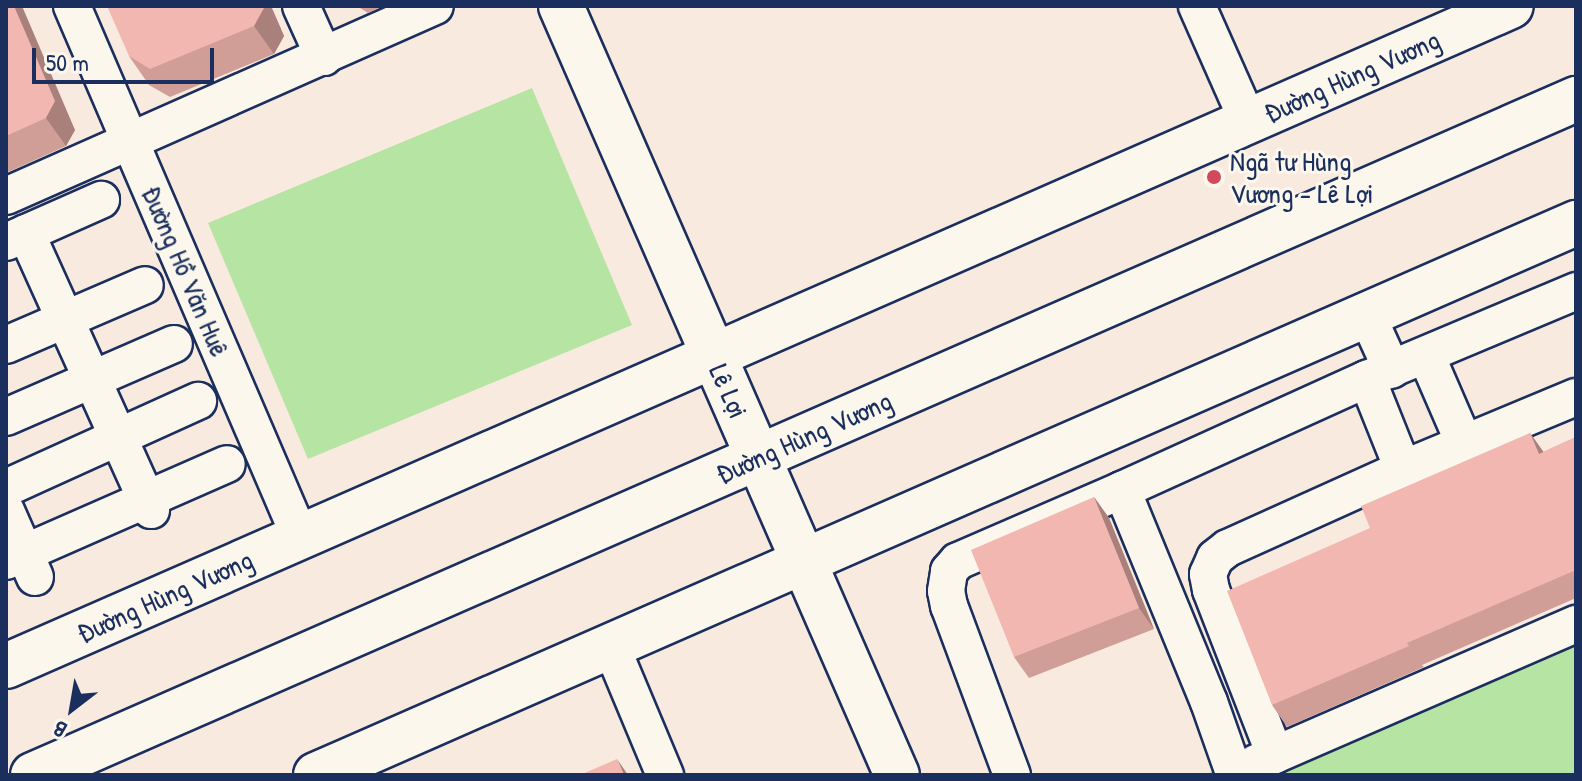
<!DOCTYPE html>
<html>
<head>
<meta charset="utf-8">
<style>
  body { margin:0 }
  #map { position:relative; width:1582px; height:781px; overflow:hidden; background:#f9eae0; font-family:"Patrick Hand",sans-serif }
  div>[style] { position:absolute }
  .green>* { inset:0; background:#b6e4a3 }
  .roads { filter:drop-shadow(2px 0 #1b2f5e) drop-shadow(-2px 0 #1b2f5e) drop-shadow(0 2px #1b2f5e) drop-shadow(0 -2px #1b2f5e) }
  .minor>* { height:36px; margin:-18px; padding:0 18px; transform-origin:18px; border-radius:18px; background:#fbf7ec }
  .major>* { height:44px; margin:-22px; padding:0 22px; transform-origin:22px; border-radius:22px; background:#fbf7ec }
  .wall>* { inset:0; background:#d09d97 }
  .shaded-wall>* { inset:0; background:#a9807b }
  .building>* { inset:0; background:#f2b7b0 }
  .dots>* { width:22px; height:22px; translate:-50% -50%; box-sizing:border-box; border:4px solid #fbf7ec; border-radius:50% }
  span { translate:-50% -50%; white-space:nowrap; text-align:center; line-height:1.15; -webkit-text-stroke:6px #fbf7ec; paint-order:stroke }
  .street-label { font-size:28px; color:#1b2f5e }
  .poi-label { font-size:28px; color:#1b2f5e }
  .left { translate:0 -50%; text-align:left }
  .frame { position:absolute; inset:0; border:8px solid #1b2f5e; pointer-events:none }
  .north { position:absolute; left:32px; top:669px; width:80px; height:80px; -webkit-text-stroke:6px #fbf7ec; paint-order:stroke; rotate:211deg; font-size:22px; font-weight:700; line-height:32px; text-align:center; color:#1b2f5e }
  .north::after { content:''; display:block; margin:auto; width:28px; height:36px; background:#1b2f5e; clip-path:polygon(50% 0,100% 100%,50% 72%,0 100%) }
  .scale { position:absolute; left:32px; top:48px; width:182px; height:36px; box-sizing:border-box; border:4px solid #1b2f5e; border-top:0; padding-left:10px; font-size:24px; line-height:28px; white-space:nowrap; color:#1b2f5e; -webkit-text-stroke:6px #fbf7ec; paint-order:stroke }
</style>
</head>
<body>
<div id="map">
  <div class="green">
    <i style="clip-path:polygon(532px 88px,632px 325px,308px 459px,208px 223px)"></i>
    <i style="clip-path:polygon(1576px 611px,1576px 775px,1204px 775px)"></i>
  </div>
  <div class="roads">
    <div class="minor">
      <i style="left:72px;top:6px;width:578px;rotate:66.76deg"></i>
      <i style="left:301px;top:6px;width:56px;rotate:65.7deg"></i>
      <i style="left:1197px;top:6px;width:126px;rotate:66.1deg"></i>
      <i style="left:6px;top:196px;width:469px;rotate:-23.9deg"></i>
      <i style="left:26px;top:233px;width:304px;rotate:65.7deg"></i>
      <i style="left:6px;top:242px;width:104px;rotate:-23.9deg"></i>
      <i style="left:1367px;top:315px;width:60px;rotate:65.6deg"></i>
      <i style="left:6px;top:345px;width:151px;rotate:-23.3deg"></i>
      <i style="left:1426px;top:355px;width:96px;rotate:66.6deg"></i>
      <i style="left:1367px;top:379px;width:97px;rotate:68.2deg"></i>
      <i style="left:6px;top:417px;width:183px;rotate:-23.5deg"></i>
      <i style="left:6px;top:488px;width:211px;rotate:-24.4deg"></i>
      <i style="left:1122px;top:490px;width:269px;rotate:-24.4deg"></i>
      <i style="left:1367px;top:379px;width:227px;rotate:-22.8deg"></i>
      <i style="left:6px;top:511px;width:72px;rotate:66.3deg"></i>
      <i style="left:6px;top:561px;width:241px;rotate:-23.7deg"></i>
      <i style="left:611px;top:646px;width:140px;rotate:67.3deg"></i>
      <i style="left:1275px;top:755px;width:177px;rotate:-111.2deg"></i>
      <i style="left:1211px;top:590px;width:16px;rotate:-101deg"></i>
      <i style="left:1208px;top:574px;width:17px;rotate:-66deg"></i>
      <i style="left:1215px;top:558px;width:16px;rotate:-38deg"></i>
      <i style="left:1228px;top:548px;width:192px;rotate:-24.3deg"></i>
      <i style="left:1403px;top:469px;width:187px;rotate:-22.6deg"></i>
      <i style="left:1256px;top:763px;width:349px;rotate:-23.5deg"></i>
      <i style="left:1012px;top:775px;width:180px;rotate:-110.4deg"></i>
      <i style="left:949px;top:606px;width:15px;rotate:-101deg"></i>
      <i style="left:946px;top:591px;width:20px;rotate:-81deg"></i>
      <i style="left:949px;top:571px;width:13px;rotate:-48deg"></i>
      <i style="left:958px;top:561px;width:179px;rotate:-23.4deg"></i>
      <i style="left:1122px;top:490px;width:229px;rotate:67.7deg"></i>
      <i style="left:1209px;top:702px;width:75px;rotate:70.6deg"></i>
    </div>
    <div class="major">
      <i style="left:561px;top:6px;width:839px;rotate:66.4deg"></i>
      <i style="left:6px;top:666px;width:1643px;rotate:-23.68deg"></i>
      <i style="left:33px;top:775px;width:1685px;rotate:-23.66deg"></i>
      <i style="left:316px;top:775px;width:1376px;rotate:-23.66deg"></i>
    </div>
  </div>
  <div class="wall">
    <i style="clip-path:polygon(6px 6px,75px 130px,66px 146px,6px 173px)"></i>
    <i style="clip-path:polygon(271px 6px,284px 36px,274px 54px,170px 97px,149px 85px,129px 56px)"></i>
    <i style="clip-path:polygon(357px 6px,383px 6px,368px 13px)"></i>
    <i style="clip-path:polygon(1530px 433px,1543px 452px,1576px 437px,1576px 598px,1422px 665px,1424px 667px,1287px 727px,1272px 705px,1370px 528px)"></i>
    <i style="clip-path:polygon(1094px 497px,1109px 518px,1154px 629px,1029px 678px,1014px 657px)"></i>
  </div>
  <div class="shaded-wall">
    <i style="clip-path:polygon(14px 6px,22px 6px,75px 130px,66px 146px,46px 118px)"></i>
    <i style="clip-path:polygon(263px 6px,271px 6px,284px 36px,274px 54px,254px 26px)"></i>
    <i style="clip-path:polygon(1530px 433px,1545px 454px,1539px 454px)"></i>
    <i style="clip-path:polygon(1094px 497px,1109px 518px,1154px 629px,1139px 608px)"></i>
    <i style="clip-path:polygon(617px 759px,628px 775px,624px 775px)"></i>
  </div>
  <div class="building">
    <i style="clip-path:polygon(6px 6px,14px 6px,55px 101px,46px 118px,6px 136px)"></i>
    <i style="clip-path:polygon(107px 6px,263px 6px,264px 8px,254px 26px,150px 69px,129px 56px)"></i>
    <i style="clip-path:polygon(1530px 433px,1539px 454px,1576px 437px,1576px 570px,1407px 643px,1409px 646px,1272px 705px,1227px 591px,1370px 528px,1361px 506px)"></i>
    <i style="clip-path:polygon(1094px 497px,1139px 608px,1014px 657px,971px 550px)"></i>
    <i style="clip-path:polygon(617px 759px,624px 775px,580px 775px)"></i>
  </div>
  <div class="dots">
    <i style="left:1214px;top:177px;background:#d1495b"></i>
  </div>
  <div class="street-label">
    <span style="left:1352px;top:76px;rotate:-24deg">Đường Hùng Vương</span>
    <span style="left:186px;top:271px;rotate:67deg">Đường Hồ Văn Huê</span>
    <span style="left:729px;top:391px;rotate:66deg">Lê Lợi</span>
    <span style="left:804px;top:437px;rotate:-24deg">Đường Hùng Vương</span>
    <span style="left:165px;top:596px;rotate:-24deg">Đường Hùng Vương</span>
  </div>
  <div class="poi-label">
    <span class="left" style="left:1230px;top:177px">Ngã tư Hùng<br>Vương - Lê Lợi</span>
  </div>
  <div class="frame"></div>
  <div class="north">B</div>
  <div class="scale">50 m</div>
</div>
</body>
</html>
